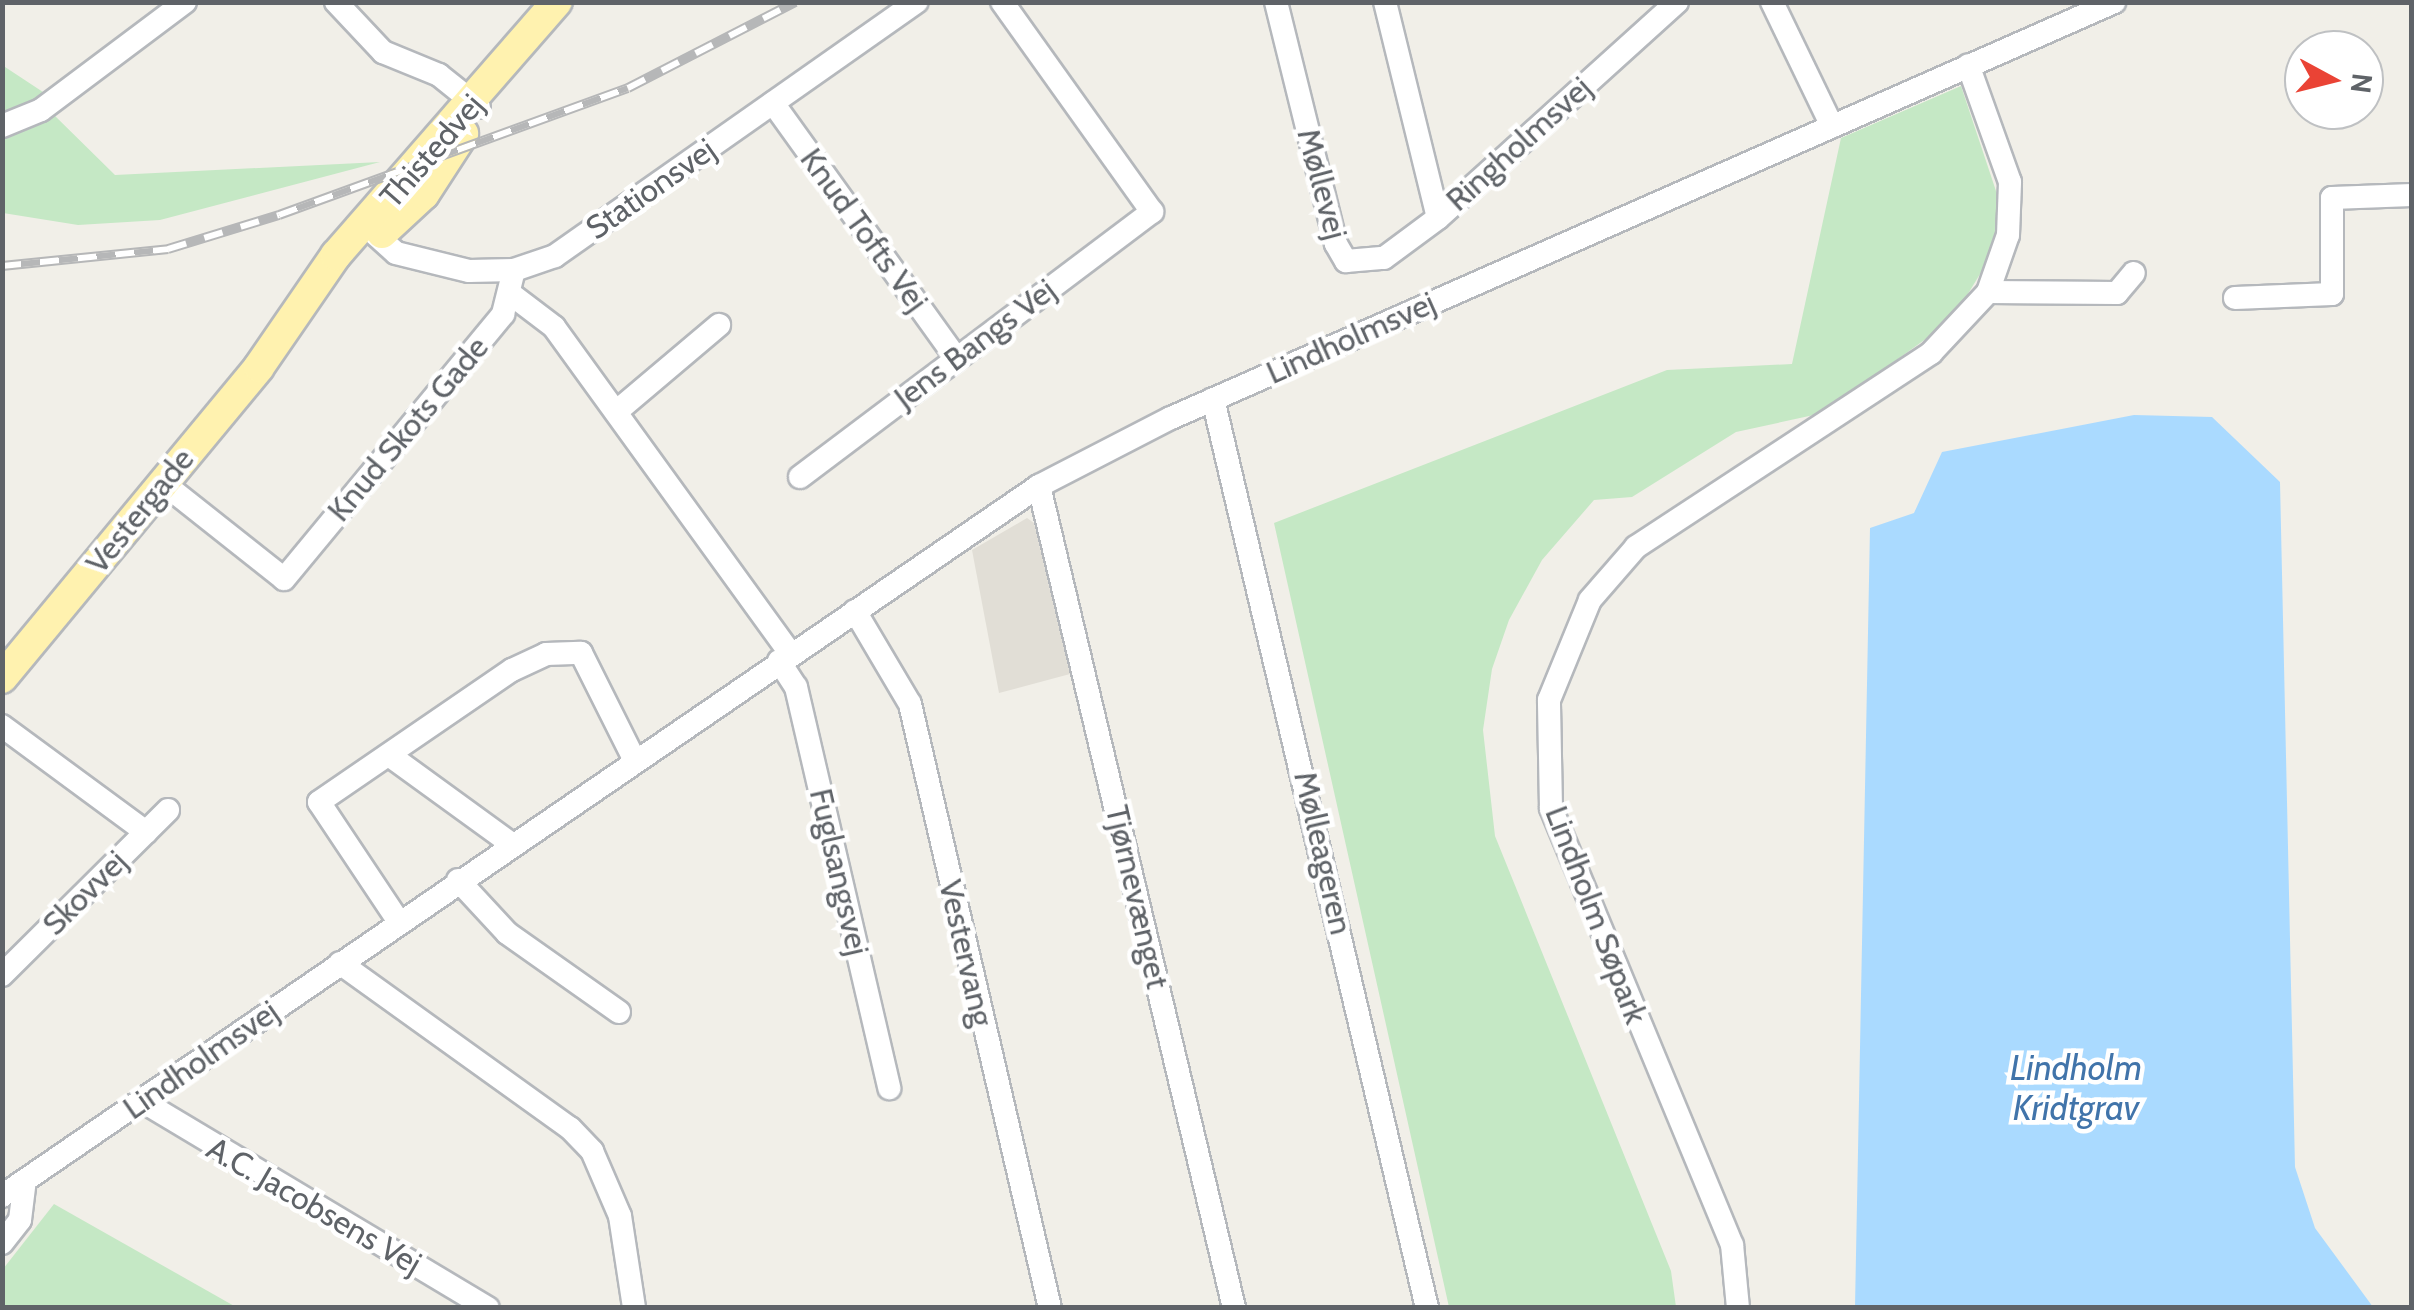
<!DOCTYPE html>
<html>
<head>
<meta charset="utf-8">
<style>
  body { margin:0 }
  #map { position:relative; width:2414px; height:1310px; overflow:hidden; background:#f1efe8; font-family:Cabin,sans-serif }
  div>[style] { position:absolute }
  .education>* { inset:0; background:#e1ded6 }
  .green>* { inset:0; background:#c5e8c5 }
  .water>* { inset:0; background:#aadaff }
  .roads { filter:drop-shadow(2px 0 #b5b8bc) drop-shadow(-2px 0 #b5b8bc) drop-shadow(0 2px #b5b8bc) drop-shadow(0 -2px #b5b8bc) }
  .minor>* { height:22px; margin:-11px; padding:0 11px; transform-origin:11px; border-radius:11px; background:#fff }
  .major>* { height:30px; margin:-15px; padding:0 15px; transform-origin:15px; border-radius:15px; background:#fff2af }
  .rail>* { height:10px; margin-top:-5px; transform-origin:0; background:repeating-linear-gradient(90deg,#fff 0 19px,#b6b7b8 0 38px); box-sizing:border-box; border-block:2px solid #b6b7b8 }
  span { translate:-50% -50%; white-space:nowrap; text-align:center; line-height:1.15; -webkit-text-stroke:9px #fff; paint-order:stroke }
  .street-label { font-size:32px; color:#5f6368 }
  .water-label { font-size:35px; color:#4174aa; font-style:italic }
  .frame { position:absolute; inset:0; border:5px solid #5f6368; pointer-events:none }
  .north { position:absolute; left:2284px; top:30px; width:100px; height:100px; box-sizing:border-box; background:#fff; border:2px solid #bfc1c3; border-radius:50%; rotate:97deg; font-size:28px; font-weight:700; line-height:40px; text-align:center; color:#5f6368 }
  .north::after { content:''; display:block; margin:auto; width:35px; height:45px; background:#ea4335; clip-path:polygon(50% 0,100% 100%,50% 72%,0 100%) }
</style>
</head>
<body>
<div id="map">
  <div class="education">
    <i style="clip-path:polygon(1027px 518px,1034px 523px,1070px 674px,999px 693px,972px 550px)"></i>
  </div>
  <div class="green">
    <i style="clip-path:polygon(2px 65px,46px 94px,53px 114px,115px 175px,380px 162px,160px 220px,78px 225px,3px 213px)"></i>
    <i style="clip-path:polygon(1961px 86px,2000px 203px,1991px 256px,1952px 320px,1823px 413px,1736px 432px,1632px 497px,1594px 500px,1542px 560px,1509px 620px,1492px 669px,1483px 730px,1495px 836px,1671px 1271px,1676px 1307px,1449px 1307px,1274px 523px,1667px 370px,1792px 364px,1841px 138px)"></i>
    <i style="clip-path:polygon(54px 1204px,236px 1307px,3px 1307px,3px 1269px)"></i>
  </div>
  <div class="water">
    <i style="clip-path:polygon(2134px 415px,2212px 417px,2280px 482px,2295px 1167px,2315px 1228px,2373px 1307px,1855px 1307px,1870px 528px,1914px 513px,1942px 452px)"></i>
  </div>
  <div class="roads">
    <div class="minor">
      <i style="left:336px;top:2px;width:69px;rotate:46.8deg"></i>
      <i style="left:383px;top:52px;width:61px;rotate:22.3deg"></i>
      <i style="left:439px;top:75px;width:51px;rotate:38.7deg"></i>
      <i style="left:1276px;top:2px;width:249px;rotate:76.1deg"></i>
      <i style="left:1336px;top:244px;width:20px;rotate:60deg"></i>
      <i style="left:1346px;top:261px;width:38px;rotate:-5deg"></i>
      <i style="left:1384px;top:258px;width:67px;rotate:-36.5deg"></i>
      <i style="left:1385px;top:2px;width:222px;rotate:76.2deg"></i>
      <i style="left:1438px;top:218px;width:322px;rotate:-42.1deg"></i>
      <i style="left:1772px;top:2px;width:138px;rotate:64.2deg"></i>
      <i style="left:773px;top:103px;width:314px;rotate:54.3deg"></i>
      <i style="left:2px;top:126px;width:42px;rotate:-22.3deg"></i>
      <i style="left:41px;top:110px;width:180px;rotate:-36.9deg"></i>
      <i style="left:366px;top:226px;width:40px;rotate:42deg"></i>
      <i style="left:396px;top:253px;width:75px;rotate:13.9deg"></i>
      <i style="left:469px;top:271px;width:45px;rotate:-1.3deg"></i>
      <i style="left:514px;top:270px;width:43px;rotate:-18.9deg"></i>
      <i style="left:555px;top:256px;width:442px;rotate:-35.1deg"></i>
      <i style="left:1988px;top:292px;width:129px;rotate:0.4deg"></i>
      <i style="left:2117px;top:293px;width:26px;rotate:-50deg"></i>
      <i style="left:512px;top:295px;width:53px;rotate:37.3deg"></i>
      <i style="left:554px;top:327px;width:404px;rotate:54.1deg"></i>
      <i style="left:2235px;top:298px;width:97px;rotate:-2.4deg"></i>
      <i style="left:2332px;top:294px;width:96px;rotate:-90deg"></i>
      <i style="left:2332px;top:198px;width:80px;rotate:-2.1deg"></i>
      <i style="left:1213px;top:399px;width:934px;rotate:76.75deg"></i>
      <i style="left:616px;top:412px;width:135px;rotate:-40.2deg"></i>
      <i style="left:800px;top:477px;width:441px;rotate:-37deg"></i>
      <i style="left:1152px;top:212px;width:258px;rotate:-125.5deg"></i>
      <i style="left:163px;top:483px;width:154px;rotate:38.4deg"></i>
      <i style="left:284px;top:579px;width:344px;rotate:-50.4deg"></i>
      <i style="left:503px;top:314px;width:45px;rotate:-76deg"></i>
      <i style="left:1039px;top:486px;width:845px;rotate:76.65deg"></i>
      <i style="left:855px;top:611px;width:108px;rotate:59.4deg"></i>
      <i style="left:910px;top:704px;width:620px;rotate:76.95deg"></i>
      <i style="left:779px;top:661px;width:31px;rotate:57deg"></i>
      <i style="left:796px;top:687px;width:412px;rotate:76.9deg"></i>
      <i style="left:2px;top:726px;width:179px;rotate:36.4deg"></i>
      <i style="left:389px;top:755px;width:150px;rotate:36deg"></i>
      <i style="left:458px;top:880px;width:72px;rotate:47.2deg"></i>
      <i style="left:507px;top:933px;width:137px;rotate:35.2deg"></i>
      <i style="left:399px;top:922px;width:144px;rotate:-123.7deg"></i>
      <i style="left:319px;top:802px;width:234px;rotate:-34.4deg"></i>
      <i style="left:512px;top:670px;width:38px;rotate:-25deg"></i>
      <i style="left:546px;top:654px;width:35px;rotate:-2deg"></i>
      <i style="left:581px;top:653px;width:119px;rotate:63.4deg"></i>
      <i style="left:340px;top:963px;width:283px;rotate:35.7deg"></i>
      <i style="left:570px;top:1128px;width:32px;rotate:46deg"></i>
      <i style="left:592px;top:1151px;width:71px;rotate:66.7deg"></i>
      <i style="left:620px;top:1216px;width:93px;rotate:81.3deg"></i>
      <i style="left:2px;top:975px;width:234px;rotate:-44.8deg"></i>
      <i style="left:142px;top:1101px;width:403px;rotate:30.9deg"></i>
      <i style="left:2px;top:1196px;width:1257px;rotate:-34.4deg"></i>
      <i style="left:1039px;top:486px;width:148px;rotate:-27.3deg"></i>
      <i style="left:1171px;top:418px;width:1031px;rotate:-23.8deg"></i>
      <i style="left:2px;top:1243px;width:29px;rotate:-52deg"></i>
      <i style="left:20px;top:1220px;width:39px;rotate:-83deg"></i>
      <i style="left:1738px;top:1308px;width:63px;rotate:-95.4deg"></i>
      <i style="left:1732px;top:1245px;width:473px;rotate:-112.5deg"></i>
      <i style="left:1551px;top:808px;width:108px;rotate:-91.1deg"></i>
      <i style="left:1549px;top:700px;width:108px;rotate:-67.7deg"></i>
      <i style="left:1590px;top:600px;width:70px;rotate:-49deg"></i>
      <i style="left:1636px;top:547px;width:353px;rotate:-33.3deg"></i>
      <i style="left:1931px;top:353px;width:83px;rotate:-46.9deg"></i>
      <i style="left:1988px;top:292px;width:60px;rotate:-70.7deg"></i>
      <i style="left:2008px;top:235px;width:53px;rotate:-87.8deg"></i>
      <i style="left:2010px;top:182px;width:124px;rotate:-109.7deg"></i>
    </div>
    <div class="major">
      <i style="left:382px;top:233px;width:57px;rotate:-42.9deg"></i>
      <i style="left:424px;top:194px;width:72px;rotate:-57deg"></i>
      <i style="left:2px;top:678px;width:403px;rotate:-50.4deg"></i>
      <i style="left:259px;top:367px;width:136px;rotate:-55.5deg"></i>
      <i style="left:336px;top:255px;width:336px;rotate:-48.9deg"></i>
    </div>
  </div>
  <div class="rail">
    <i style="left:2px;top:266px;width:167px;rotate:-5.8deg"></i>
    <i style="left:168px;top:249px;width:116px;rotate:-17deg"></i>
    <i style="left:279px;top:215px;width:371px;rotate:-20deg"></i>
    <i style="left:628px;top:88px;width:188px;rotate:-27.2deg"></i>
  </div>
  <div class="street-label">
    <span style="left:1519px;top:144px;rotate:-42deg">Ringholmsvej</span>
    <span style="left:432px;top:151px;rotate:-49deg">Thistedvej</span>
    <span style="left:1322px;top:184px;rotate:75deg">Møllevej</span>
    <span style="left:651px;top:189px;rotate:-35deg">Stationsvej</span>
    <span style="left:864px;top:230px;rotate:54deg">Knud Tofts Vej</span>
    <span style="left:1351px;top:338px;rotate:-24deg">Lindholmsvej</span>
    <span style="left:975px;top:344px;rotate:-37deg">Jens Bangs Vej</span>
    <span style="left:408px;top:429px;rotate:-50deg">Knud Skots Gade</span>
    <span style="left:140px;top:511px;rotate:-51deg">Vestergade</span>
    <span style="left:1323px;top:853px;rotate:77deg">Mølleageren</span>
    <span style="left:839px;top:872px;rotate:77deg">Fuglsangsvej</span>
    <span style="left:85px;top:893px;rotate:-45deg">Skovvej</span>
    <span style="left:1137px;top:897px;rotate:77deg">Tjørnevænget</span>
    <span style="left:1596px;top:915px;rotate:69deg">Lindholm Søpark</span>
    <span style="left:966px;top:953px;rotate:77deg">Vestervang</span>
    <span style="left:201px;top:1060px;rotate:-35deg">Lindholmsvej</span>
    <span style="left:314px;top:1206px;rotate:30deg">A.C. Jacobsens Vej</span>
  </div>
  <div class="water-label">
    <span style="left:2076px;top:1088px">Lindholm<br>Kridtgrav</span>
  </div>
  <div class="frame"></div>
  <div class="north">N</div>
</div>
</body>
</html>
